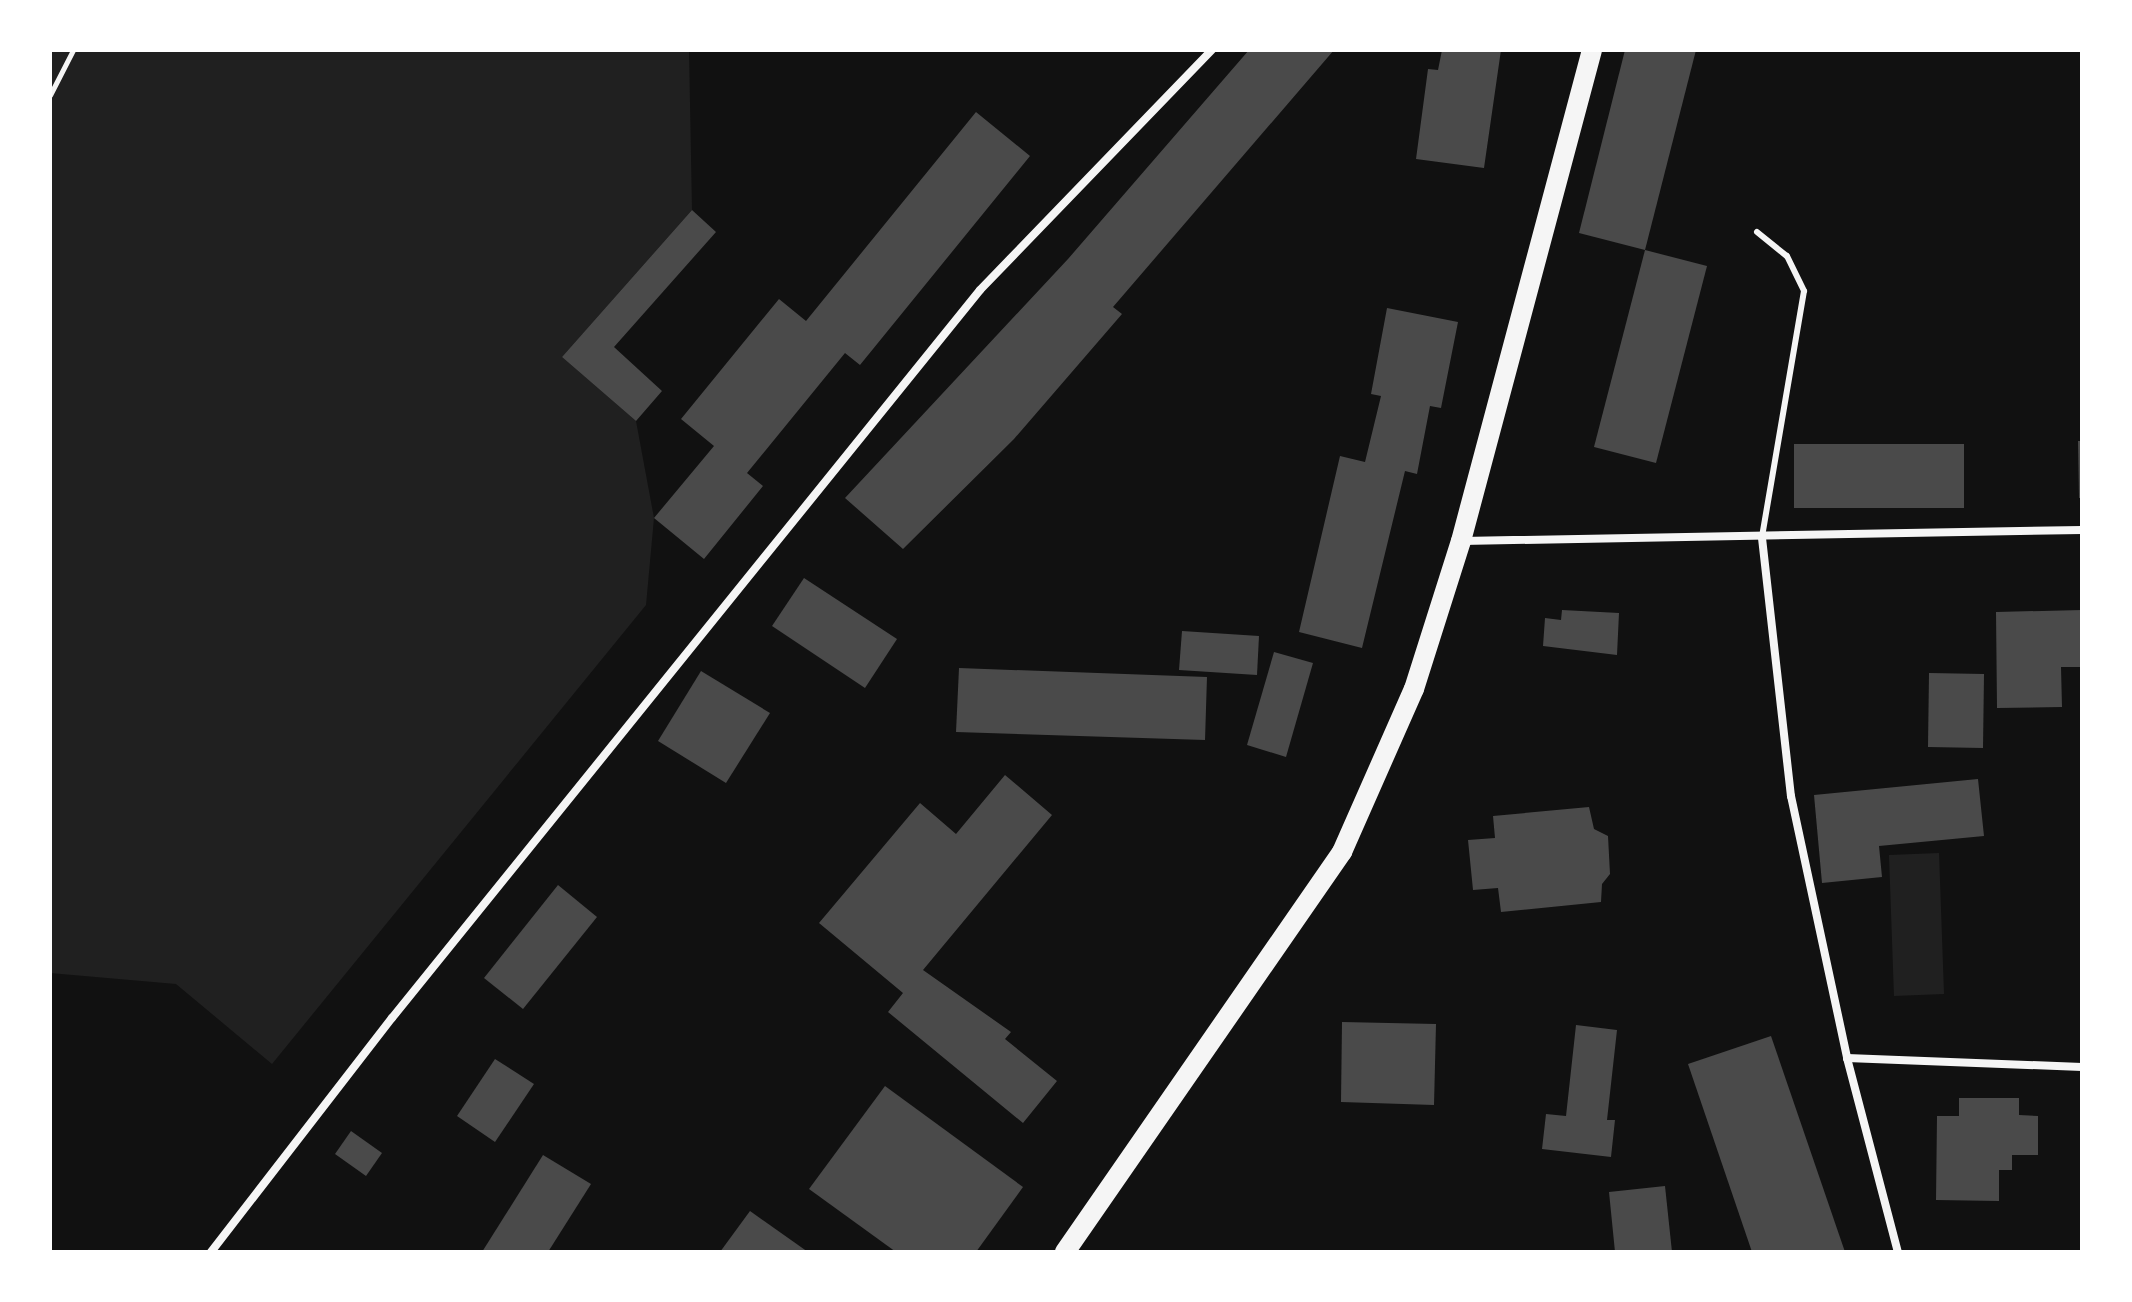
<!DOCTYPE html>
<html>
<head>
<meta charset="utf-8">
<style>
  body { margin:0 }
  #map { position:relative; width:2132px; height:1302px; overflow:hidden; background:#111; font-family:"Exo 2",sans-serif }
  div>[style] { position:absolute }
  .green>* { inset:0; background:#202020 }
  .building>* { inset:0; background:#4a4a4a }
  .path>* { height:5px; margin:-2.5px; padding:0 2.5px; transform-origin:2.5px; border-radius:2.5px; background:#f5f5f5 }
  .service>* { height:6px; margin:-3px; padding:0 3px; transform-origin:3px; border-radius:3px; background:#f5f5f5 }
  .minor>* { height:8px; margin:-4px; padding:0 4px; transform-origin:4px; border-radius:4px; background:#f5f5f5 }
  .primary>* { height:20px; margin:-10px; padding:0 10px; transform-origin:10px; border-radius:10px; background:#f5f5f5 }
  span { translate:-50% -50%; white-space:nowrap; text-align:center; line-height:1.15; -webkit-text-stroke:7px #fff; paint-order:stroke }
  .frame { position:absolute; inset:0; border:52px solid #fff; pointer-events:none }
</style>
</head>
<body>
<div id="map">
  <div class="green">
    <i style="clip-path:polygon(50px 50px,689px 50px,692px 210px,562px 357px,636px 421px,654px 518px,646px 605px,272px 1064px,176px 984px,50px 973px)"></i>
    <i style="clip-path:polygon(1939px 853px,1944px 994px,1894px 996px,1889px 855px)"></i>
  </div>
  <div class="building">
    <i style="clip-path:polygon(1249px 50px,1334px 50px,1113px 307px,1122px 314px,1014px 439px,903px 549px,845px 498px,1068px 259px)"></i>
    <i style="clip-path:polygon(1442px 50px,1501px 50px,1484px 168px,1416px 159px,1428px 69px,1438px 70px)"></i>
    <i style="clip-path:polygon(1625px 50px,1696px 50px,1645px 250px,1579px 233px)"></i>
    <i style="clip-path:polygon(976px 112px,1030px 156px,860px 365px,845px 353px,747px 473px,763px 486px,704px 559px,654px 518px,714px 446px,681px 419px,779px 299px,806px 321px)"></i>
    <i style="clip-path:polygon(692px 210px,716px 232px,614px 347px,662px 391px,636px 421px,562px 357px)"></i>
    <i style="clip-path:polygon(1645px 250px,1707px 266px,1656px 463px,1594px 447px)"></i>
    <i style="clip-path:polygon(1387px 308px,1458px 322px,1441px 408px,1430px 406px,1417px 474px,1405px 471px,1362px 648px,1299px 632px,1340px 456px,1365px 462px,1381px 396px,1371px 394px)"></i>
    <i style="clip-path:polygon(2078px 441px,2082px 441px,2082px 498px,2079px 498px)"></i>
    <i style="clip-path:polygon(1794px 444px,1964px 444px,1964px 508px,1794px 508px)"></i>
    <i style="clip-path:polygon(804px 578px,897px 639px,865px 688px,772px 626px)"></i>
    <i style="clip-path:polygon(1562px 610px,1619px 613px,1617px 655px,1543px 646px,1545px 618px,1561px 620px)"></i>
    <i style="clip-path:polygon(2082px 610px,2082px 667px,2061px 667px,2062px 707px,1997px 708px,1996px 612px)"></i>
    <i style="clip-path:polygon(1182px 631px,1259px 636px,1257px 675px,1179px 670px)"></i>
    <i style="clip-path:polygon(1274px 652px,1313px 663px,1286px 757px,1247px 745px)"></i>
    <i style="clip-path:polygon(959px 668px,1207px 677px,1205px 740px,956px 732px)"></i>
    <i style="clip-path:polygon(701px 671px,770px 713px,726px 783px,658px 741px)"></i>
    <i style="clip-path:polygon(1929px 673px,1984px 674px,1983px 748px,1928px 747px)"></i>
    <i style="clip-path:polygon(1005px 775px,1052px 815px,923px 970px,1011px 1032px,1005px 1039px,1057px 1081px,1023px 1123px,888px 1012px,903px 993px,819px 923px,920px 803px,956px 834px)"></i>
    <i style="clip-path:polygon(1978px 779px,1984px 836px,1879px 846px,1882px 877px,1822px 883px,1814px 795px)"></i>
    <i style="clip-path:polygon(1589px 807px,1594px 829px,1608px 836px,1610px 874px,1602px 884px,1601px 902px,1501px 912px,1498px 888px,1473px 890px,1468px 840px,1495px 838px,1493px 816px)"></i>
    <i style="clip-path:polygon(558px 885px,597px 917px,523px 1009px,484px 978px)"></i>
    <i style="clip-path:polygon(1342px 1022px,1436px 1024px,1434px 1105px,1341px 1102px)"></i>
    <i style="clip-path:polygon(1576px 1025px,1617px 1030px,1607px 1120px,1615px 1120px,1611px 1157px,1542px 1149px,1546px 1114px,1566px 1116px)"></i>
    <i style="clip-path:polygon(1771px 1036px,1845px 1252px,1752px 1252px,1688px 1064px)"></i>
    <i style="clip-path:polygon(495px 1059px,534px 1084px,495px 1142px,457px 1116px)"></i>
    <i style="clip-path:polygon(885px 1086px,1023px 1187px,976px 1252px,896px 1252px,809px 1189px)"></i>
    <i style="clip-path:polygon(1959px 1098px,2019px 1098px,2019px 1115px,2038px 1116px,2038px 1155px,2012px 1155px,2012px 1170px,1999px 1170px,1999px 1201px,1936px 1200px,1937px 1116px,1959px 1116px)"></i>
    <i style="clip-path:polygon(351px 1131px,382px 1153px,366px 1176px,335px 1154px)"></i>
    <i style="clip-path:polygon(543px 1155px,591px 1184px,548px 1252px,482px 1252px)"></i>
    <i style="clip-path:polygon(1665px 1186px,1672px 1252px,1615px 1252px,1609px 1192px)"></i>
    <i style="clip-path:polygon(750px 1211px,808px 1252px,720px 1252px)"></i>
  </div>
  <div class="path">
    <i style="left:50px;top:95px;width:51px;rotate:-62.9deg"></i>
  </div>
  <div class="service">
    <i style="left:1757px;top:232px;width:38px;rotate:39deg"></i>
    <i style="left:1787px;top:256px;width:39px;rotate:64deg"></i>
    <i style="left:1804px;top:291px;width:251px;rotate:99.7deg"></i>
  </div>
  <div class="minor">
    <i style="left:1762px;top:538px;width:260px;rotate:83.6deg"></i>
    <i style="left:1791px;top:796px;width:268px;rotate:77.9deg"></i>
    <i style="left:1847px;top:1058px;width:201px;rotate:75.3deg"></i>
    <i style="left:1462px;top:541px;width:620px;rotate:-1.02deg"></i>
    <i style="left:1847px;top:1058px;width:235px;rotate:2.2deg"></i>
    <i style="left:211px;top:1252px;width:296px;rotate:-52.3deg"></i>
    <i style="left:392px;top:1018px;width:936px;rotate:-51.07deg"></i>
    <i style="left:980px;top:290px;width:334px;rotate:-46deg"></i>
  </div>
  <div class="primary">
    <i style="left:1065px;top:1252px;width:487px;rotate:-55.3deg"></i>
    <i style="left:1342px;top:852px;width:178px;rotate:-66.2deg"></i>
    <i style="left:1414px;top:689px;width:155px;rotate:-72.4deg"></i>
    <i style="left:1461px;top:541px;width:508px;rotate:-75.06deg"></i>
  </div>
  <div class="frame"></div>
</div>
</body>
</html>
